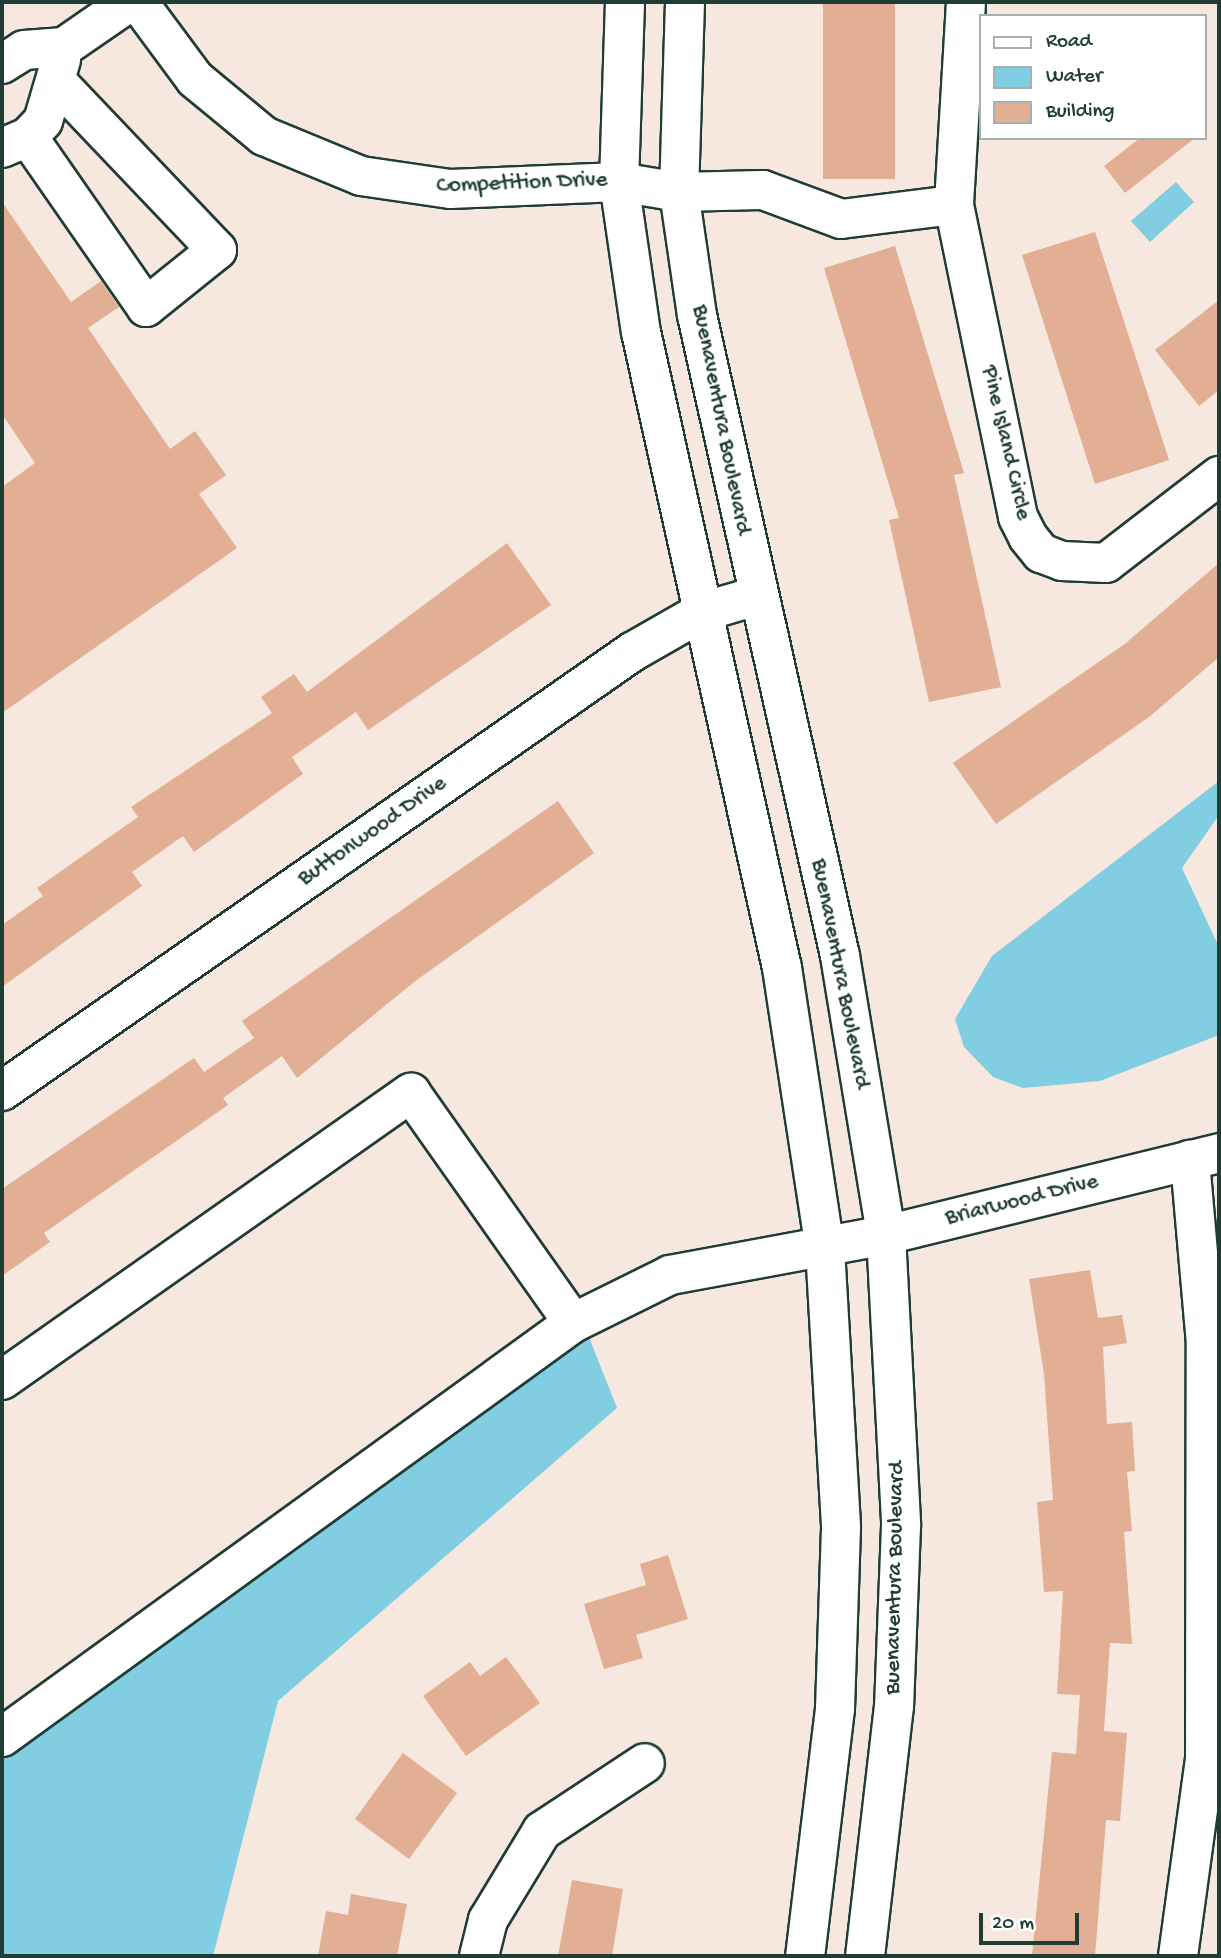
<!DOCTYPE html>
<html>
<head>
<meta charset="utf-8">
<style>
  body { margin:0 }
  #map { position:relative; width:1221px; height:1958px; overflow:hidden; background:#f6e7df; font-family:"Gochi Hand",sans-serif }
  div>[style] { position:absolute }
  .water>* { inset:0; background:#81cde1 }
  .building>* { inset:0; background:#e2af94 }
  .roads { filter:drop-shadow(2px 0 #1f3d34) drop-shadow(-2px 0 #1f3d34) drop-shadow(0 2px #1f3d34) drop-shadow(0 -2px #1f3d34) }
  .minor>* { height:38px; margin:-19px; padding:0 19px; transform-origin:19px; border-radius:19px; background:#fff }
  .major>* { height:38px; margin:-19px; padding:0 19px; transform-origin:19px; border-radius:19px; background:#fff }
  span { translate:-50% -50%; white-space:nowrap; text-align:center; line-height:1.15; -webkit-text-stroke:6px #fff; paint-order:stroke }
  .street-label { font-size:23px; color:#1f3d34 }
  .frame { position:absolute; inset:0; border:4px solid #1f3d34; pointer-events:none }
  .legend { position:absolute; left:979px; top:14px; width:228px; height:126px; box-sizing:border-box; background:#fff; border:2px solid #a5b1ae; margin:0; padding:9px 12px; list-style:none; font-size:21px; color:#1f3d34 }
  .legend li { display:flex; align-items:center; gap:14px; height:35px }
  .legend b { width:35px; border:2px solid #a5b1ae }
  .scale { position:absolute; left:979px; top:1913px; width:100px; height:32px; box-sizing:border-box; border:4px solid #1f3d34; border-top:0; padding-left:9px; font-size:21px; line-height:24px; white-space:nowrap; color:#1f3d34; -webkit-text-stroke:5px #fff; paint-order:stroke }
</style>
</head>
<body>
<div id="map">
  <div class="water">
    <i style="clip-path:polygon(1176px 182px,1194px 202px,1150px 242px,1131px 221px)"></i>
    <i style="clip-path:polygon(1219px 781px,1219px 815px,1182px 868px,1219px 947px,1219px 1035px,1100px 1081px,1023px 1088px,993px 1077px,964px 1047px,955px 1019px,992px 956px)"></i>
    <i style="clip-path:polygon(581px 1317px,617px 1408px,278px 1701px,213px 1956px,2px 1956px,2px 1752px)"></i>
  </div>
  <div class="building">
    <i style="clip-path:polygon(823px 2px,895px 2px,895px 179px,823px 179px)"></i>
    <i style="clip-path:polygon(1140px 138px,1195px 138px,1125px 193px,1104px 166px)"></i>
    <i style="clip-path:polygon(2px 202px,71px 302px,101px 281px,119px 307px,88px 328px,170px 449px,195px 431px,226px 475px,199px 494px,237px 548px,2px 713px,2px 487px,35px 463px,2px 414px)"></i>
    <i style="clip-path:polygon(1095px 232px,1169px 460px,1095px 484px,1022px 255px)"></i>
    <i style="clip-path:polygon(895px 246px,964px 473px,954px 475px,1001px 687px,929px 702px,889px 520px,899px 518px,824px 268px)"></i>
    <i style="clip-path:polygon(1219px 300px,1219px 390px,1199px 406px,1155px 350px)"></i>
    <i style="clip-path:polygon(507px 543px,551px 605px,368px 730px,356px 712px,292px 757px,303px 774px,194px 852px,183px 836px,132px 872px,142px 886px,2px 987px,2px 925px,43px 896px,37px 888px,138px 817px,131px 807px,272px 713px,261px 697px,294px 674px,307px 692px)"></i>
    <i style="clip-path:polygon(1219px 563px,1219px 657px,1149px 717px,996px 824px,953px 763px,1126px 643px)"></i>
    <i style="clip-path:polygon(558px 801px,594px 853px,414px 982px,297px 1078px,282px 1056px,223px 1098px,228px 1105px,44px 1233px,50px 1242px,2px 1276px,2px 1189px,194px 1058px,204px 1072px,254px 1038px,242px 1021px)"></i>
    <i style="clip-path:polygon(1090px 1270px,1098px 1318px,1122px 1315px,1127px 1343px,1103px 1347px,1107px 1424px,1132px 1422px,1135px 1471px,1127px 1472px,1132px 1531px,1124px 1532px,1132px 1644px,1110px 1643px,1104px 1731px,1127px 1733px,1120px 1821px,1106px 1820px,1095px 1956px,1032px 1956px,1052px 1752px,1076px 1754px,1080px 1695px,1057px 1694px,1063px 1591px,1044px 1592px,1037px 1502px,1053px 1500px,1044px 1374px,1029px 1279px)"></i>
    <i style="clip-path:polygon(668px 1555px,688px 1619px,636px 1635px,643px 1658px,604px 1669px,584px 1604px,646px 1585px,640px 1564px)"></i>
    <i style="clip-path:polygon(506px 1657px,540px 1703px,466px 1756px,423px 1696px,470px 1662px,480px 1676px)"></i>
    <i style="clip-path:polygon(403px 1753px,457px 1793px,409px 1859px,355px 1819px)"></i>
    <i style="clip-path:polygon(572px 1880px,623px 1889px,612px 1956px,558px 1956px)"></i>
    <i style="clip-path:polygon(351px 1894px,407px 1904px,397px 1956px,318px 1956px,326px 1911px,348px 1915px)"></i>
  </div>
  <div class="roads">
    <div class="minor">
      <i style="left:138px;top:2px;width:96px;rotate:53.5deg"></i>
      <i style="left:195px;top:79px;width:89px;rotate:39.6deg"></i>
      <i style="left:264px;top:136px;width:105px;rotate:22.4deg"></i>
      <i style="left:361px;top:176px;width:90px;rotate:8.3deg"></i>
      <i style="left:450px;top:189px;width:169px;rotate:-2.4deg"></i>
      <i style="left:619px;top:182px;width:61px;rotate:9.5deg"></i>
      <i style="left:679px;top:192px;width:84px;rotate:-1.4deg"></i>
      <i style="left:763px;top:190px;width:83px;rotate:20.4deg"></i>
      <i style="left:841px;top:219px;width:114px;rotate:-7.1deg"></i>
      <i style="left:966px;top:2px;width:203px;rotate:93.4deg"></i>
      <i style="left:954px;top:205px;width:318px;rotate:78.4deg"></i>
      <i style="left:1018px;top:517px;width:22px;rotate:63deg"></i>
      <i style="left:1028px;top:537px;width:21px;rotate:51deg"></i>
      <i style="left:1041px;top:553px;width:22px;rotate:21deg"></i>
      <i style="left:1062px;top:561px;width:44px;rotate:2.6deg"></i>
      <i style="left:1106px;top:563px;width:143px;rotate:-37.6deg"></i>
      <i style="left:2px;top:64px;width:26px;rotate:-32deg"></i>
      <i style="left:24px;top:50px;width:40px;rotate:-4.3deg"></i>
      <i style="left:64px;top:47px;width:79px;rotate:-34.7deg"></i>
      <i style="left:28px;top:137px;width:207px;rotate:55.2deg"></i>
      <i style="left:146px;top:307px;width:91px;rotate:-38.8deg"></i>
      <i style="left:217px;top:250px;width:232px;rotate:-133.6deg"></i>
      <i style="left:2px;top:148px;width:28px;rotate:-23deg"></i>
      <i style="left:28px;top:137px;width:22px;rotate:-47deg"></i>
      <i style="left:43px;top:121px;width:64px;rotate:-73.6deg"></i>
      <i style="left:2px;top:1091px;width:768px;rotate:-34.87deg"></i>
      <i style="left:632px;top:652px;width:81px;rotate:-29.7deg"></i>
      <i style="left:702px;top:612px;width:56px;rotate:-16.5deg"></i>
      <i style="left:2px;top:1380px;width:500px;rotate:-35.1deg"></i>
      <i style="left:411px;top:1093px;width:281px;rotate:54.8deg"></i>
      <i style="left:2px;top:1737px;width:705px;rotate:-35.94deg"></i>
      <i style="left:573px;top:1323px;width:108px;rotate:-26.3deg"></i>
      <i style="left:670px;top:1275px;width:220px;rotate:-10.5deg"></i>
      <i style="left:886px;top:1235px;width:343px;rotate:-13.8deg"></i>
      <i style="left:479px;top:1956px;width:37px;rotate:-76deg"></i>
      <i style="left:488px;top:1920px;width:104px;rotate:-58.8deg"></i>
      <i style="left:542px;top:1831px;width:123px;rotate:-33.4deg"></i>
      <i style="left:1178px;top:1956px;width:198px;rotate:-82.2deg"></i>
      <i style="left:1205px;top:1760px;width:416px;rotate:-89.9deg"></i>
      <i style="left:1206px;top:1344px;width:185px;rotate:-95deg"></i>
    </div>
    <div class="major">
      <i style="left:625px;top:2px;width:180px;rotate:91.9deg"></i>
      <i style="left:619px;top:182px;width:152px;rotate:81.7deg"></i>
      <i style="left:641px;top:332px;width:651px;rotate:77.5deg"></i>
      <i style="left:782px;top:968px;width:283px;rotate:81.3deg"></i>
      <i style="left:825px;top:1248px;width:280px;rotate:86.7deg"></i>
      <i style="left:841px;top:1528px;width:181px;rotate:91.9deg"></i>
      <i style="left:835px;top:1709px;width:249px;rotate:96.9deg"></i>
      <i style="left:685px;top:2px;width:190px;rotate:91.8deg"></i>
      <i style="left:679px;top:192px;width:124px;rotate:81.7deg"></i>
      <i style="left:697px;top:315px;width:657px;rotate:77.42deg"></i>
      <i style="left:840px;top:956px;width:283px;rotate:80.6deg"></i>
      <i style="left:886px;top:1235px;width:291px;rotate:87deg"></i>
      <i style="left:901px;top:1526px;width:180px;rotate:92.2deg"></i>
      <i style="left:894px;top:1706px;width:252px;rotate:96.6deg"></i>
    </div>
  </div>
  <div class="street-label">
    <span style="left:522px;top:184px;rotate:-2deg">Competition Drive</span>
    <span style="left:720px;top:420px;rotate:79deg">Buenaventura Boulevard</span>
    <span style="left:1005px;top:443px;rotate:77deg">Pine Island Circle</span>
    <span style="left:373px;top:832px;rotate:-35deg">Buttonwood Drive</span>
    <span style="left:839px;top:974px;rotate:79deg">Buenaventura Boulevard</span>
    <span style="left:1022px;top:1201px;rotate:-14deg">Briarwood Drive</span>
    <span style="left:896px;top:1578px;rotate:-89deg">Buenaventura Boulevard</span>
  </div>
  <div class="frame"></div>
  <ul class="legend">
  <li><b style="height:9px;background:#fff"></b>Road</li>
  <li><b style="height:19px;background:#81cde1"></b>Water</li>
  <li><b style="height:19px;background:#e2af94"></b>Building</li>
  </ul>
  <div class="scale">20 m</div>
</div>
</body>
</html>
